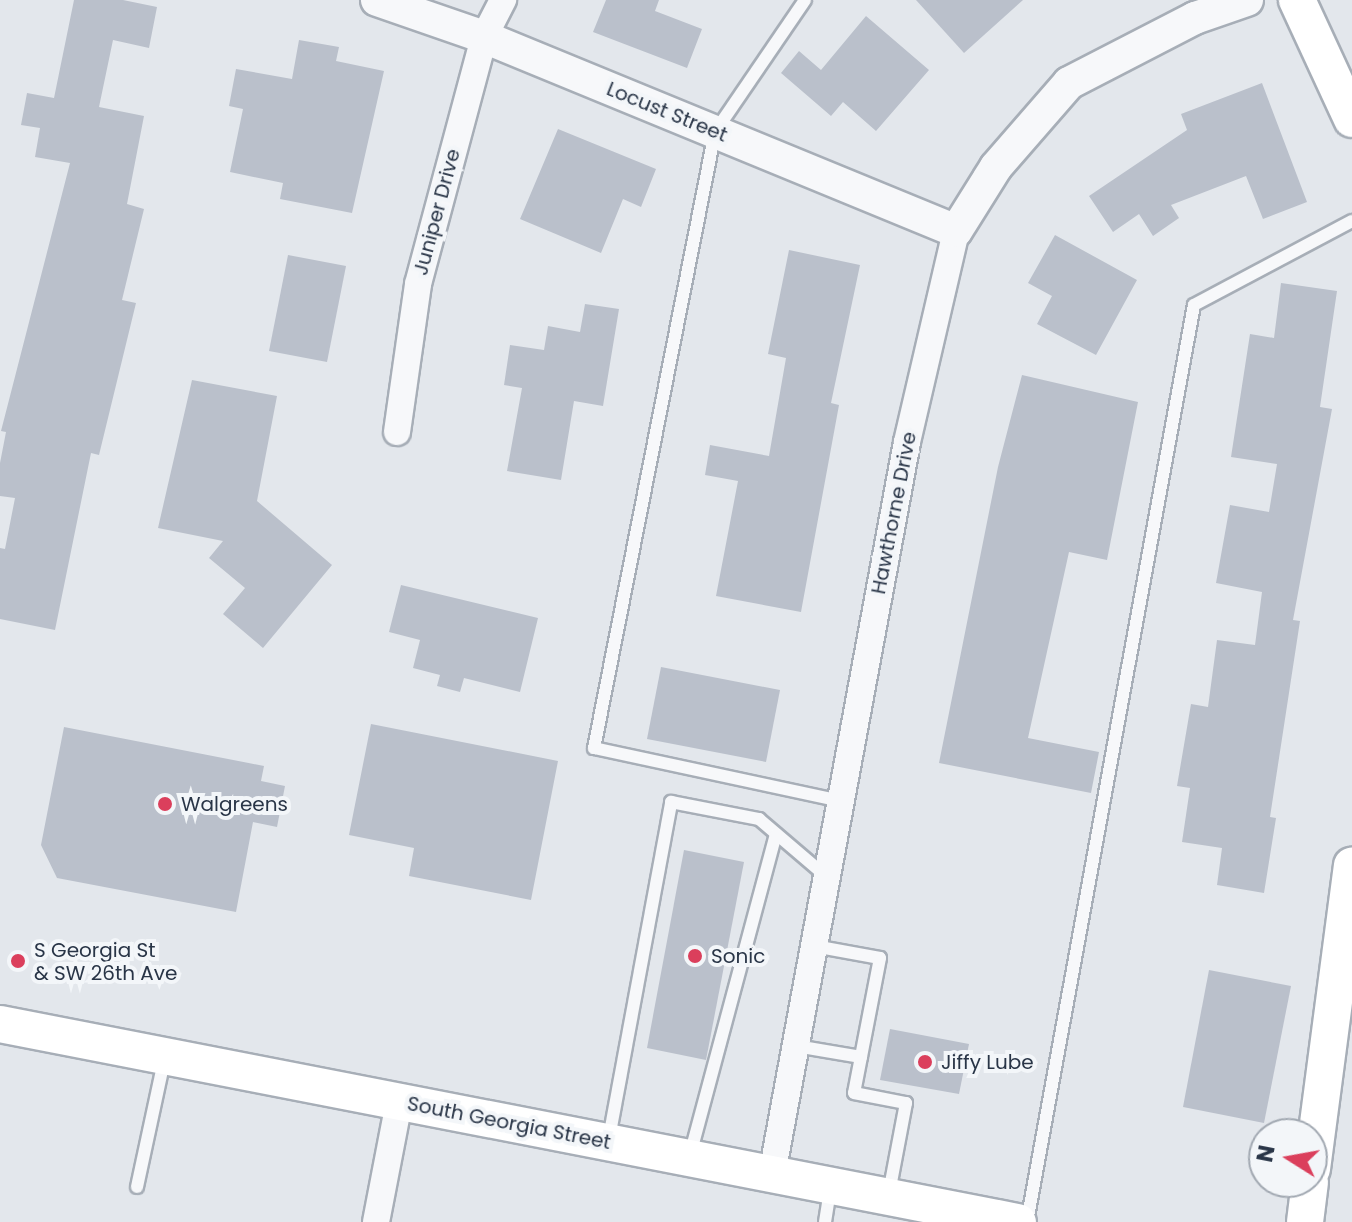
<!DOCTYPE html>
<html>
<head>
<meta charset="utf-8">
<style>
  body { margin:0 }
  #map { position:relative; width:1352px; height:1222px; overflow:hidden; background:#e3e7ec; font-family:Poppins,sans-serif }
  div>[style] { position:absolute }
  .building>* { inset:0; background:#bac0cb }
  .roads { filter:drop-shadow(2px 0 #a7aeb7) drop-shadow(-2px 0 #a7aeb7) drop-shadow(0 2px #a7aeb7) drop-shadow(0 -2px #a7aeb7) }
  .service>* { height:12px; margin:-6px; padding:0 6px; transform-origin:6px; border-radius:6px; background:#f7f8fa }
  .minor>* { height:26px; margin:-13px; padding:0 13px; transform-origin:13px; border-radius:13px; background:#f7f8fa }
  .tertiary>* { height:32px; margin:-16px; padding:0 16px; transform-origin:16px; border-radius:16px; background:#f7f8fa }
  .secondary>* { height:36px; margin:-18px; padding:0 18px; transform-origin:18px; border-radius:18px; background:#fff }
  .dots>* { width:22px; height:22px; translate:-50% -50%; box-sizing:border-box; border:4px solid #f3f6f9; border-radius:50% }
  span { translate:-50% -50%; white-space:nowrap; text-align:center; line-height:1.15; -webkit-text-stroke:8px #f3f6f9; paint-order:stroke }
  .street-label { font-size:20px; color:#293547 }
  .poi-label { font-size:20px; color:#293547 }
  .left { translate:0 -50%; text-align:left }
  .north { position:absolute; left:1248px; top:1118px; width:80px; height:80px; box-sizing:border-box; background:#f3f6f9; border:2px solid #a2a9b2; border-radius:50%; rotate:281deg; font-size:22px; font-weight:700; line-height:32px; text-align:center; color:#293547 }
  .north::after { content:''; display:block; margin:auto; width:28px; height:36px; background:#db3f5c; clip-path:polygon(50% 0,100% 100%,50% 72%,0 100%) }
</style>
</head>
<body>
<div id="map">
  <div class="building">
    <i style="clip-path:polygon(74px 0,123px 0,157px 7px,149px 48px,113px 40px,99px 107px,144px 116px,127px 204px,144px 209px,122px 300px,136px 303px,99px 455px,91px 453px,55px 630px,0 619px,0 548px,5px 549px,15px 498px,0 496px,0 463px,6px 432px,1px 431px,70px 163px,35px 157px,40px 128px,21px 125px,27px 93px,54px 98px)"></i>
    <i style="clip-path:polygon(606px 0,659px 0,655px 11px,702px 29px,687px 68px,593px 32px)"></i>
    <i style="clip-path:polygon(916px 0,1023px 0,964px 53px)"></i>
    <i style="clip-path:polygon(866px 16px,929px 70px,876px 131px,843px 102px,831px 116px,781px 73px,799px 51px,821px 70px)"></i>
    <i style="clip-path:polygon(299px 40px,339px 47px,336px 61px,384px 71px,352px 213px,280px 199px,283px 183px,230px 172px,243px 109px,229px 106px,236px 69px,292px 79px)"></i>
    <i style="clip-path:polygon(1262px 83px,1307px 202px,1263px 219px,1246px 176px,1171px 205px,1179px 218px,1153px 236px,1139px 214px,1113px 232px,1089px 196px,1187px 130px,1181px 114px)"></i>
    <i style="clip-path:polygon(558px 129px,656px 169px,641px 207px,623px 199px,601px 253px,520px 219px)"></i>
    <i style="clip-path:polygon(1055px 235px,1137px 280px,1096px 355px,1037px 324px,1052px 296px,1028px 283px)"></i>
    <i style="clip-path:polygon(789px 250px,860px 265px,831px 403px,839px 405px,801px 612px,716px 596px,738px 481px,705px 475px,710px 445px,769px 456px,786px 358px,768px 354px)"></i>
    <i style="clip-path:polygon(288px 255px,346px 266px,327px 362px,269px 351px)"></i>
    <i style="clip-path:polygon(1281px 283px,1337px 291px,1320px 407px,1332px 409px,1293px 620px,1300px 621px,1270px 817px,1276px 818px,1264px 893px,1217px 885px,1222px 848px,1182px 842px,1190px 788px,1177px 786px,1191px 704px,1208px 707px,1217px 640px,1255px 645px,1262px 592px,1216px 583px,1230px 505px,1269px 512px,1277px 464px,1231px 457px,1250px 334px,1274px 338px)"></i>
    <i style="clip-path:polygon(585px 304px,619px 309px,603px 406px,574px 401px,561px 480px,507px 471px,522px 388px,504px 385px,510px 345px,544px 350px,548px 326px,580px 332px)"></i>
    <i style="clip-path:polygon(1022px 375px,1138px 402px,1107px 560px,1069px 552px,1028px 738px,1099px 752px,1091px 793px,939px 763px,998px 467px)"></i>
    <i style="clip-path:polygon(192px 380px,277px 396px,257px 501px,332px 565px,263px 648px,223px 614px,245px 588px,209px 558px,223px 541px,158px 528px)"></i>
    <i style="clip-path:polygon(401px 585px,538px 618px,520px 692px,464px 678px,460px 692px,437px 686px,440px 675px,413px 668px,420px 640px,389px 632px)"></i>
    <i style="clip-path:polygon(661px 667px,780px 690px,766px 762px,647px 739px)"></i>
    <i style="clip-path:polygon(371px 724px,558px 761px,531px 900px,409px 876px,414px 848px,349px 835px)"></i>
    <i style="clip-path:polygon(64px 727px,264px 766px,261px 781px,285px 786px,277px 827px,253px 822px,236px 912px,57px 878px,41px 845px)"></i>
    <i style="clip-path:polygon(684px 850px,744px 862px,706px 1060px,647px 1048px)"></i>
    <i style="clip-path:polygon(1209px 970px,1291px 986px,1264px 1123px,1183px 1107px)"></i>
    <i style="clip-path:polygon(890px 1029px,969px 1044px,959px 1094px,880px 1080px)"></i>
  </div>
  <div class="roads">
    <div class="service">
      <i style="left:805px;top:0;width:160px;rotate:124.3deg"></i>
      <i style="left:715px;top:132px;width:628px;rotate:101.11deg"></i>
      <i style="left:594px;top:748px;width:253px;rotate:12.1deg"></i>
      <i style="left:814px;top:946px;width:67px;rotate:10.3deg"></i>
      <i style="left:880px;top:958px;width:137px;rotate:100.9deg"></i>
      <i style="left:854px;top:1093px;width:53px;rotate:10.9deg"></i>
      <i style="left:906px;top:1103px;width:92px;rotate:100.7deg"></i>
      <i style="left:796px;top:1046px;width:66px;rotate:9.6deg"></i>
      <i style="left:609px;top:1138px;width:342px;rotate:-79.5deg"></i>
      <i style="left:671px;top:802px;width:90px;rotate:10.9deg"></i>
      <i style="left:759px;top:819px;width:89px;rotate:40.5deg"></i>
      <i style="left:690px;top:1155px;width:332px;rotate:-75deg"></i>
      <i style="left:137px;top:1187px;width:129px;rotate:-77.9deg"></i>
      <i style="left:825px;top:1222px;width:32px;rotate:-81deg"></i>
      <i style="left:1027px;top:1222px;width:932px;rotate:-79.68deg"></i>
      <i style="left:1194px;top:305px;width:179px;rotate:-28deg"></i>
    </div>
    <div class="minor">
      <i style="left:397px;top:432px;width:149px;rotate:-81.9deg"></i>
      <i style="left:418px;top:284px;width:256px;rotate:-75deg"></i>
      <i style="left:484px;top:37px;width:42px;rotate:-62.8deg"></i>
      <i style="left:772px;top:1174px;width:744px;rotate:-79.55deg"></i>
      <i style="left:907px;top:442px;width:217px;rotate:-76.9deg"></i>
      <i style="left:376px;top:1222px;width:122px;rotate:-79.1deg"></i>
    </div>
    <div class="tertiary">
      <i style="left:377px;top:0;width:113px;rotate:19.1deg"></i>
      <i style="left:484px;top:37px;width:510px;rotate:22.34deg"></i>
      <i style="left:956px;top:231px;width:75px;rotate:-58deg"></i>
      <i style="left:996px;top:167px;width:111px;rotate:-49deg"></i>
      <i style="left:1069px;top:83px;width:142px;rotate:-27.3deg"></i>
      <i style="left:1195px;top:18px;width:55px;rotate:-19.1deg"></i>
    </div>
    <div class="secondary">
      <i style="left:1297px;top:0;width:131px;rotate:65.2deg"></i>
      <i style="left:0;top:1024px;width:1037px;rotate:11.01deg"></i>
      <i style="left:1312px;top:1169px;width:306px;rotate:-82.5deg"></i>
      <i style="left:1305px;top:1222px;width:40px;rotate:-82.9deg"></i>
    </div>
  </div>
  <div class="dots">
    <i style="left:165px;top:804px;background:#db3f5c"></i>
    <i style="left:695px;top:956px;background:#db3f5c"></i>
    <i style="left:18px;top:961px;background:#db3f5c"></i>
    <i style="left:925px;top:1062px;background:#db3f5c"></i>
  </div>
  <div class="street-label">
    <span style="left:667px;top:112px;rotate:22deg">Locust Street</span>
    <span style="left:437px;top:212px;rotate:-75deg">Juniper Drive</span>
    <span style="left:894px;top:513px;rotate:-79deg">Hawthorne Drive</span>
    <span style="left:509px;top:1123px;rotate:11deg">South Georgia Street</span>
  </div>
  <div class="poi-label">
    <span class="left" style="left:181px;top:804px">Walgreens</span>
    <span class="left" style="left:34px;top:962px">S Georgia St<br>&amp; SW 26th Ave</span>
    <span class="left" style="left:711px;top:956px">Sonic</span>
    <span class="left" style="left:941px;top:1062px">Jiffy Lube</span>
  </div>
  <div class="north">N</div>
</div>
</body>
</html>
